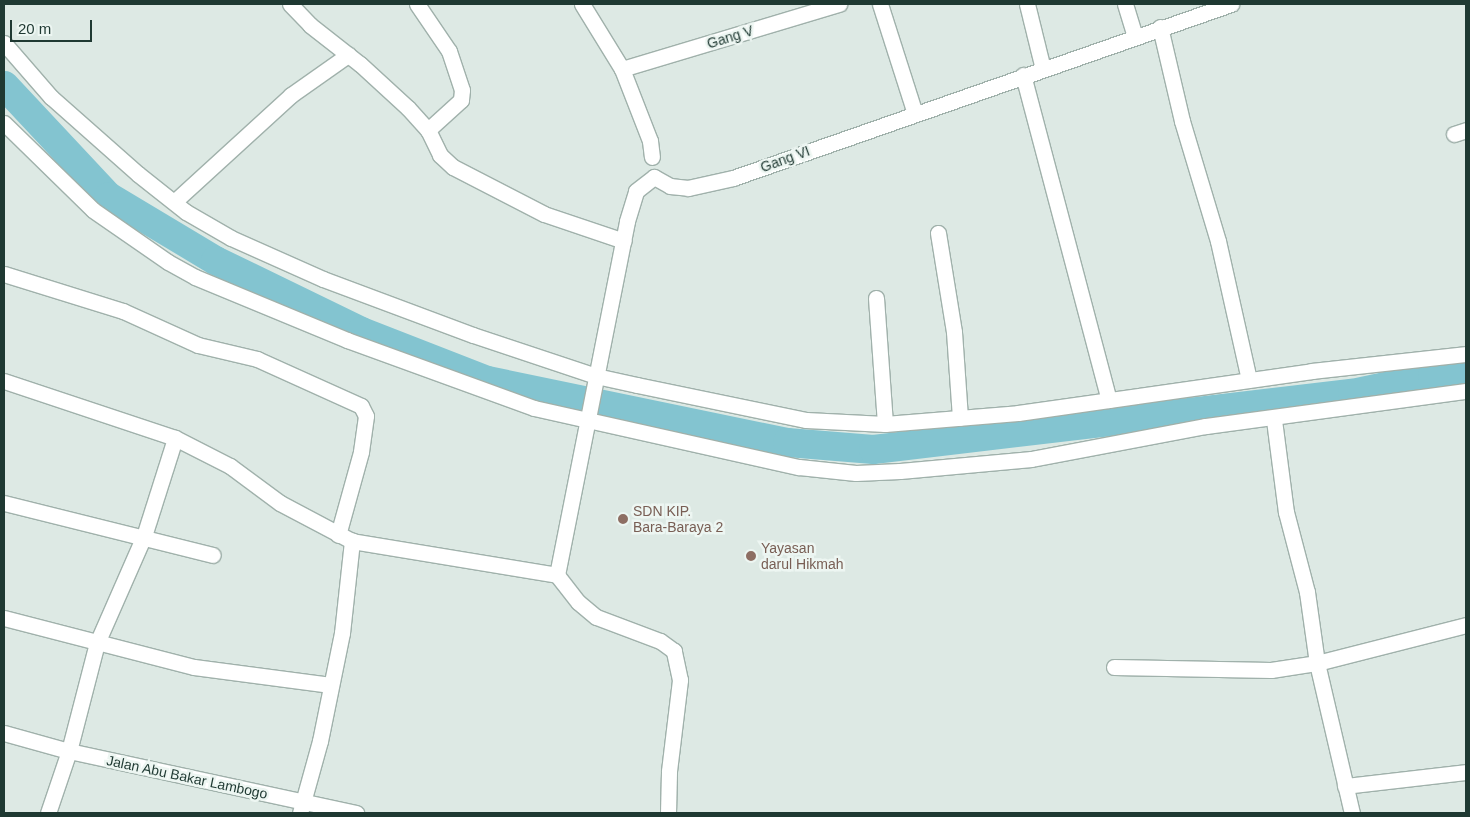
<!DOCTYPE html>
<html>
<head>
<meta charset="utf-8">
<style>
  body { margin:0 }
  #map { position:relative; width:1470px; height:817px; overflow:hidden; background:#dde9e4; font-family:Helvetica,sans-serif }
  div>[style] { position:absolute }
  .canal>* { height:29px; margin:-14.5px; padding:0 14.5px; transform-origin:14.5px; border-radius:14.5px; background:#83c4d0 }
  .roads { filter:drop-shadow(1px 0 #a0b1ab) drop-shadow(-1px 0 #a0b1ab) drop-shadow(0 1px #a0b1ab) drop-shadow(0 -1px #a0b1ab) }
  .minor>* { height:15px; margin:-7.5px; padding:0 7.5px; transform-origin:7.5px; border-radius:7.5px; background:#fff }
  .dots>* { width:14px; height:14px; translate:-50% -50%; box-sizing:border-box; border:2px solid #edf6f2; border-radius:50% }
  span { translate:-50% -50%; white-space:nowrap; text-align:center; line-height:1.15; -webkit-text-stroke:5px #edf6f2; paint-order:stroke }
  .street-label { font-size:14px; color:#1f3932 }
  .education-label { font-size:14px; color:#785e54 }
  .left { translate:0 -50%; text-align:left }
  .frame { position:absolute; inset:0; border:5px solid #1f3932; pointer-events:none }
  .scale { position:absolute; left:10px; top:20px; width:82px; height:22px; box-sizing:border-box; border:2px solid #1f3932; border-top:0; padding-left:6px; font-size:15px; line-height:18px; white-space:nowrap; color:#1f3932; -webkit-text-stroke:4px #edf6f2; paint-order:stroke }
</style>
</head>
<body>
<div id="map">
  <div class="canal">
    <i style="left:4px;top:85px;width:152px;rotate:46.9deg"></i>
    <i style="left:108px;top:196px;width:125px;rotate:30.9deg"></i>
    <i style="left:215px;top:260px;width:162px;rotate:25.9deg"></i>
    <i style="left:361px;top:331px;width:135px;rotate:21.3deg"></i>
    <i style="left:487px;top:380px;width:306px;rotate:11.7deg"></i>
    <i style="left:787px;top:442px;width:86px;rotate:4.7deg"></i>
    <i style="left:873px;top:449px;width:482px;rotate:-6.7deg"></i>
    <i style="left:1352px;top:393px;width:82px;rotate:-12deg"></i>
    <i style="left:1432px;top:376px;width:34px;rotate:-2deg"></i>
  </div>
  <div class="roads">
    <div class="minor">
      <i style="left:290px;top:4px;width:29px;rotate:46deg"></i>
      <i style="left:310px;top:25px;width:63px;rotate:38deg"></i>
      <i style="left:360px;top:64px;width:65px;rotate:42.5deg"></i>
      <i style="left:408px;top:108px;width:30px;rotate:48deg"></i>
      <i style="left:428px;top:130px;width:28px;rotate:64deg"></i>
      <i style="left:440px;top:155px;width:18px;rotate:43deg"></i>
      <i style="left:453px;top:167px;width:102px;rotate:27.3deg"></i>
      <i style="left:544px;top:214px;width:84px;rotate:18.6deg"></i>
      <i style="left:417px;top:4px;width:57px;rotate:55.8deg"></i>
      <i style="left:449px;top:51px;width:41px;rotate:71.6deg"></i>
      <i style="left:462px;top:90px;width:10px;rotate:96deg"></i>
      <i style="left:461px;top:100px;width:45px;rotate:137.7deg"></i>
      <i style="left:582px;top:4px;width:76px;rotate:58.4deg"></i>
      <i style="left:622px;top:69px;width:77px;rotate:68.7deg"></i>
      <i style="left:650px;top:141px;width:16px;rotate:83deg"></i>
      <i style="left:880px;top:4px;width:115px;rotate:72.3deg"></i>
      <i style="left:1027px;top:4px;width:67px;rotate:76.2deg"></i>
      <i style="left:1125px;top:4px;width:34px;rotate:73deg"></i>
      <i style="left:1160px;top:27px;width:97px;rotate:76.8deg"></i>
      <i style="left:1182px;top:121px;width:125px;rotate:73.3deg"></i>
      <i style="left:1218px;top:241px;width:142px;rotate:77.4deg"></i>
      <i style="left:4px;top:43px;width:72px;rotate:49deg"></i>
      <i style="left:51px;top:97px;width:116px;rotate:41.5deg"></i>
      <i style="left:138px;top:174px;width:61px;rotate:38.4deg"></i>
      <i style="left:186px;top:212px;width:52px;rotate:30deg"></i>
      <i style="left:231px;top:238px;width:101px;rotate:24deg"></i>
      <i style="left:323px;top:279px;width:160px;rotate:20.5deg"></i>
      <i style="left:473px;top:335px;width:130px;rotate:18.4deg"></i>
      <i style="left:596px;top:376px;width:42px;rotate:12.4deg"></i>
      <i style="left:637px;top:385px;width:173px;rotate:11.7deg"></i>
      <i style="left:806px;top:420px;width:79px;rotate:2.9deg"></i>
      <i style="left:885px;top:424px;width:133px;rotate:-4.7deg"></i>
      <i style="left:1018px;top:413px;width:297px;rotate:-8.1deg"></i>
      <i style="left:1312px;top:371px;width:155px;rotate:-6.3deg"></i>
      <i style="left:622px;top:69px;width:227px;rotate:-16.7deg"></i>
      <i style="left:1023px;top:75px;width:336px;rotate:75.2deg"></i>
      <i style="left:4px;top:123px;width:124px;rotate:44.3deg"></i>
      <i style="left:93px;top:210px;width:91px;rotate:34.7deg"></i>
      <i style="left:168px;top:262px;width:31px;rotate:29deg"></i>
      <i style="left:195px;top:277px;width:165px;rotate:22.5deg"></i>
      <i style="left:347px;top:340px;width:199px;rotate:20deg"></i>
      <i style="left:534px;top:408px;width:271px;rotate:12.6deg"></i>
      <i style="left:799px;top:467px;width:57px;rotate:6deg"></i>
      <i style="left:856px;top:473px;width:44px;rotate:-2.6deg"></i>
      <i style="left:900px;top:471px;width:132px;rotate:-5.2deg"></i>
      <i style="left:1031px;top:459px;width:178px;rotate:-10.7deg"></i>
      <i style="left:1206px;top:426px;width:262px;rotate:-7.7deg"></i>
      <i style="left:1454px;top:134px;width:13px;rotate:-18deg"></i>
      <i style="left:174px;top:202px;width:159px;rotate:-42.4deg"></i>
      <i style="left:291px;top:95px;width:70px;rotate:-35.1deg"></i>
      <i style="left:938px;top:233px;width:100px;rotate:80.8deg"></i>
      <i style="left:954px;top:332px;width:86px;rotate:86deg"></i>
      <i style="left:4px;top:274px;width:125px;rotate:17.3deg"></i>
      <i style="left:123px;top:311px;width:82px;rotate:24.4deg"></i>
      <i style="left:198px;top:345px;width:61px;rotate:13.3deg"></i>
      <i style="left:257px;top:359px;width:114px;rotate:24.3deg"></i>
      <i style="left:361px;top:406px;width:11px;rotate:63deg"></i>
      <i style="left:366px;top:416px;width:36px;rotate:98deg"></i>
      <i style="left:361px;top:452px;width:86px;rotate:105.5deg"></i>
      <i style="left:876px;top:298px;width:126px;rotate:85.9deg"></i>
      <i style="left:4px;top:381px;width:180px;rotate:18.4deg"></i>
      <i style="left:175px;top:438px;width:62px;rotate:27deg"></i>
      <i style="left:230px;top:466px;width:62px;rotate:36.5deg"></i>
      <i style="left:280px;top:503px;width:81px;rotate:27.8deg"></i>
      <i style="left:352px;top:541px;width:208px;rotate:9.4deg"></i>
      <i style="left:1274px;top:420px;width:93px;rotate:82.6deg"></i>
      <i style="left:1286px;top:512px;width:83px;rotate:75.3deg"></i>
      <i style="left:1307px;top:592px;width:72px;rotate:82deg"></i>
      <i style="left:1317px;top:663px;width:154px;rotate:76.9deg"></i>
      <i style="left:4px;top:503px;width:215px;rotate:14deg"></i>
      <i style="left:4px;top:618px;width:196px;rotate:14.5deg"></i>
      <i style="left:194px;top:667px;width:138px;rotate:7.5deg"></i>
      <i style="left:1114px;top:667px;width:157px;rotate:1.1deg"></i>
      <i style="left:1271px;top:670px;width:47px;rotate:-8.7deg"></i>
      <i style="left:1317px;top:663px;width:154px;rotate:-14.3deg"></i>
      <i style="left:4px;top:733px;width:67px;rotate:15.5deg"></i>
      <i style="left:69px;top:751px;width:294px;rotate:12.2deg"></i>
      <i style="left:1345px;top:786px;width:122px;rotate:-6.6deg"></i>
      <i style="left:48px;top:813px;width:65px;rotate:-71.3deg"></i>
      <i style="left:69px;top:751px;width:112px;rotate:-75.5deg"></i>
      <i style="left:97px;top:643px;width:117px;rotate:-66.3deg"></i>
      <i style="left:144px;top:536px;width:103px;rotate:-72.4deg"></i>
      <i style="left:300px;top:813px;width:75px;rotate:-74.5deg"></i>
      <i style="left:320px;top:741px;width:110px;rotate:-78.5deg"></i>
      <i style="left:342px;top:633px;width:93px;rotate:-83.8deg"></i>
      <i style="left:668px;top:813px;width:42px;rotate:-88.6deg"></i>
      <i style="left:669px;top:771px;width:92px;rotate:-83.1deg"></i>
      <i style="left:680px;top:680px;width:30px;rotate:-102deg"></i>
      <i style="left:674px;top:651px;width:17px;rotate:-144deg"></i>
      <i style="left:660px;top:641px;width:68px;rotate:-159.4deg"></i>
      <i style="left:596px;top:617px;width:23px;rotate:-140deg"></i>
      <i style="left:578px;top:602px;width:34px;rotate:-128deg"></i>
      <i style="left:557px;top:575px;width:361px;rotate:-78.8deg"></i>
      <i style="left:627px;top:221px;width:31px;rotate:-73deg"></i>
      <i style="left:636px;top:191px;width:23px;rotate:-38deg"></i>
      <i style="left:654px;top:177px;width:18px;rotate:29deg"></i>
      <i style="left:670px;top:186px;width:18px;rotate:6deg"></i>
      <i style="left:688px;top:188px;width:46px;rotate:-12.5deg"></i>
      <i style="left:733px;top:178px;width:528px;rotate:-19.26deg"></i>
    </div>
  </div>
  <div class="dots">
    <i style="left:623px;top:519px;background:#8d6e63"></i>
    <i style="left:751px;top:556px;background:#8d6e63"></i>
  </div>
  <div class="street-label">
    <span style="left:730px;top:37px;rotate:-17deg">Gang V</span>
    <span style="left:785px;top:159px;rotate:-20deg">Gang VI</span>
    <span style="left:187px;top:777px;rotate:12deg">Jalan Abu Bakar Lambogo</span>
  </div>
  <div class="education-label">
    <span class="left" style="left:633px;top:519px">SDN KIP.<br>Bara-Baraya 2</span>
    <span class="left" style="left:761px;top:556px">Yayasan<br>darul Hikmah</span>
  </div>
  <div class="frame"></div>
  <div class="scale">20 m</div>
</div>
</body>
</html>
